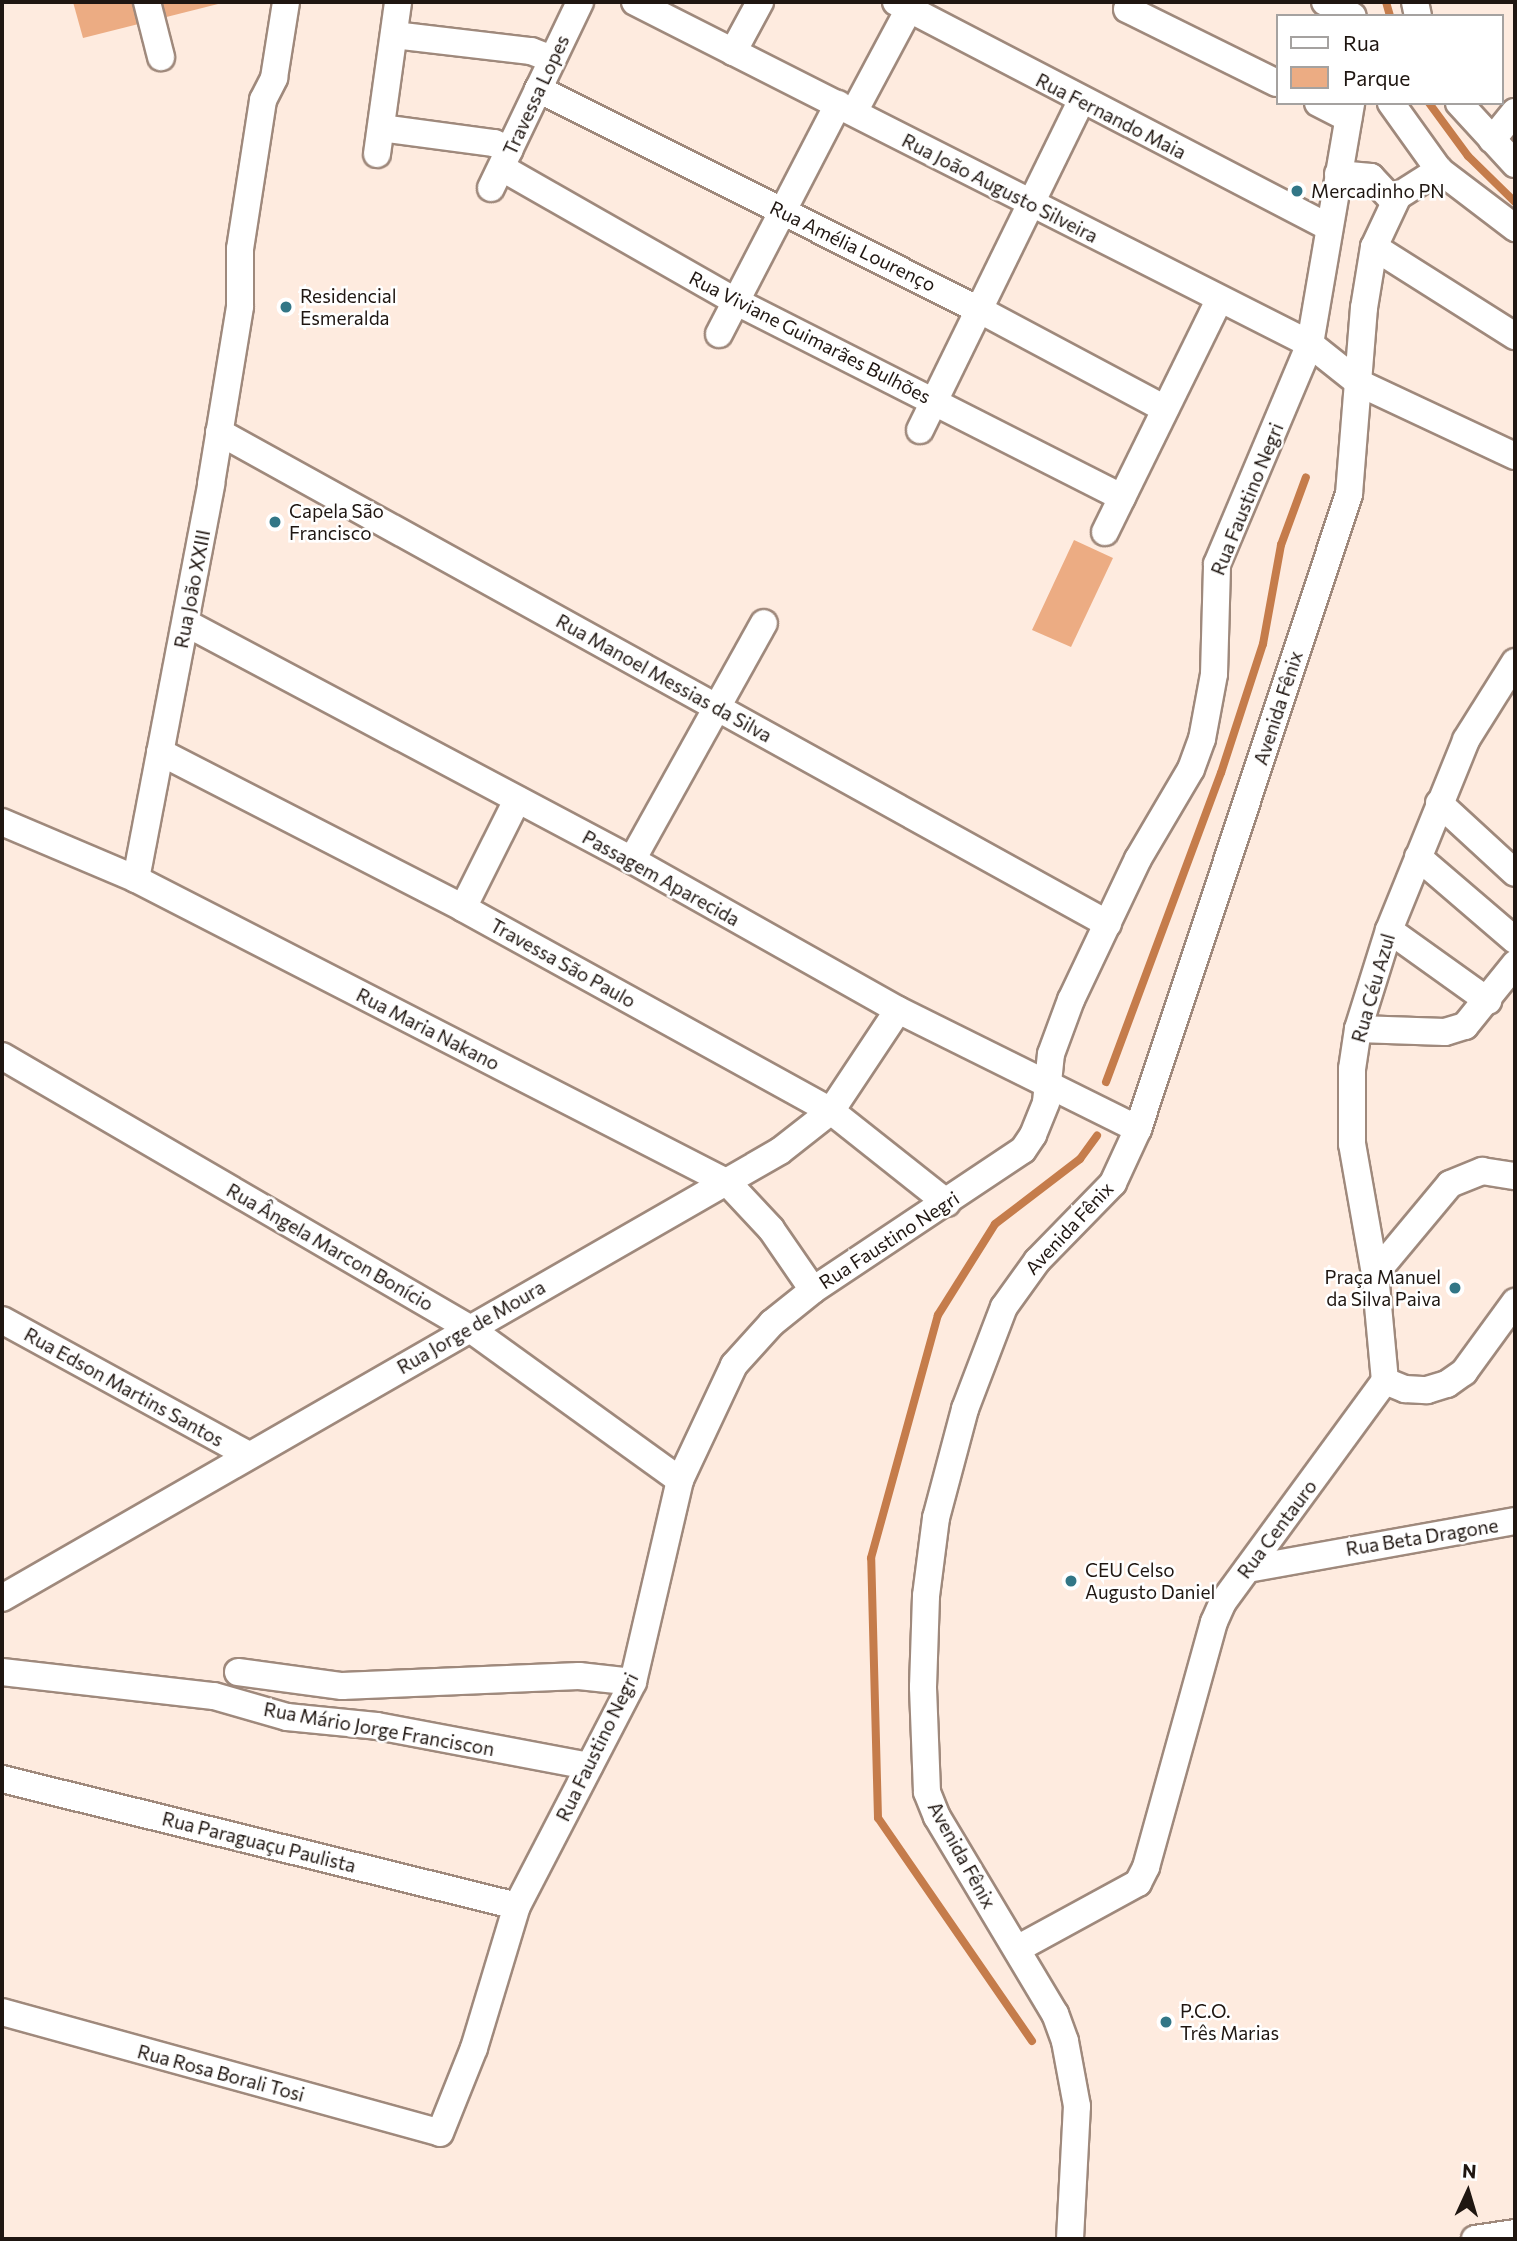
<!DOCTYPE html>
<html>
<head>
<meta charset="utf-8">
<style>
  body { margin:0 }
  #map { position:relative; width:1517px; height:2241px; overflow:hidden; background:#feebdf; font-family:Commissioner,sans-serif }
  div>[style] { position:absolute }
  .green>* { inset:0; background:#ecac83 }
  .stream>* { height:8px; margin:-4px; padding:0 4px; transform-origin:4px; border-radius:4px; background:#c57c4b }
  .roads { filter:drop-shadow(2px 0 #9f897c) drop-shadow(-2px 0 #9f897c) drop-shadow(0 2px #9f897c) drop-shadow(0 -2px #9f897c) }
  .minor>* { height:26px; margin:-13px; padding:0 13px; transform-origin:13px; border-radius:13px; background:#fff }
  .dots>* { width:19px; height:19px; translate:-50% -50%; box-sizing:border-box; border:4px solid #fff; border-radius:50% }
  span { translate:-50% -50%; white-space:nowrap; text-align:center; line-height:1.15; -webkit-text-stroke:5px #fff; paint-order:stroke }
  .street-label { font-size:19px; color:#1f1611 }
  .poi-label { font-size:19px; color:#1f1611 }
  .left { translate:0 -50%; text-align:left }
  .right { translate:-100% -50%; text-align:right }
  .frame { position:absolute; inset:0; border:4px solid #1f1611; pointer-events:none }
  .legend { position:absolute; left:1276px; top:14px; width:228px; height:91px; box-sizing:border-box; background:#fff; border:2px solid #a5a2a0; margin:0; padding:9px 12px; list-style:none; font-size:21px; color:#1f1611 }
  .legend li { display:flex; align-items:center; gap:14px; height:35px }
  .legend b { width:35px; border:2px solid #a5a2a0 }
  .north { position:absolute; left:1433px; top:2157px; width:70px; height:70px; -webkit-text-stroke:5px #fff; paint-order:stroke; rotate:4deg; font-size:19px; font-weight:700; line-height:28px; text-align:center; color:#1f1611 }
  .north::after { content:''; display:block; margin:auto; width:24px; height:32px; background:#1f1611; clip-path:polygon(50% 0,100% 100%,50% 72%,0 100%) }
</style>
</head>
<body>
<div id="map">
  <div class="green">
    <i style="clip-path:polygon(73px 2px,226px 2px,83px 38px)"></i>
    <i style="clip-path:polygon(1074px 540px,1113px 558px,1071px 647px,1032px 630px)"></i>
  </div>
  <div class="stream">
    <i style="left:1386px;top:2px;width:15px;rotate:74deg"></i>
    <i style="left:1429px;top:103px;width:66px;rotate:53.7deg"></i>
    <i style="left:1468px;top:156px;width:66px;rotate:44.4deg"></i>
    <i style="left:1106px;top:1082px;width:330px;rotate:-69.6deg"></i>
    <i style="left:1221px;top:773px;width:136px;rotate:-72deg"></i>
    <i style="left:1263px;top:644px;width:101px;rotate:-79.7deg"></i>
    <i style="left:1281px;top:545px;width:72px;rotate:-69.8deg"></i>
    <i style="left:1032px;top:2041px;width:271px;rotate:-124.6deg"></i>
    <i style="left:878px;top:1818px;width:260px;rotate:-91.5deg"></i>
    <i style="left:871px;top:1558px;width:252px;rotate:-74.6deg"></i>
    <i style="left:938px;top:1315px;width:107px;rotate:-57.9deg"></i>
    <i style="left:995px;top:1224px;width:107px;rotate:-37.4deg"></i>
    <i style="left:1080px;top:1159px;width:29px;rotate:-54deg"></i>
  </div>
  <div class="roads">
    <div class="minor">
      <i style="left:147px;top:2px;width:57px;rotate:75.7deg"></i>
      <i style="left:635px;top:2px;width:757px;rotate:26.87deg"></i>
      <i style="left:1310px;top:344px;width:63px;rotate:38.5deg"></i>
      <i style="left:1359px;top:383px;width:172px;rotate:25.1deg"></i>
      <i style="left:896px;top:2px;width:488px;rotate:27.5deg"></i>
      <i style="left:1325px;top:2px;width:31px;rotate:27deg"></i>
      <i style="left:1415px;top:2px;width:14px;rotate:78deg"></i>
      <i style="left:1127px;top:9px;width:167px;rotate:26.3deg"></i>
      <i style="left:394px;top:35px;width:138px;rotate:6.7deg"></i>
      <i style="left:531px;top:51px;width:22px;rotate:21deg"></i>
      <i style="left:733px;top:52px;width:57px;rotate:-61.6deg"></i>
      <i style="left:538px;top:89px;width:492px;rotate:26.6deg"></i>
      <i style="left:978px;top:309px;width:212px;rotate:28.1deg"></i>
      <i style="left:1318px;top:103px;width:34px;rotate:27deg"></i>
      <i style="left:1391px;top:103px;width:82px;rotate:54.4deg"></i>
      <i style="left:1439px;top:170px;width:96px;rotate:37.3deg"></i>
      <i style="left:1459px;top:103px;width:83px;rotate:47.4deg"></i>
      <i style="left:854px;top:112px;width:117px;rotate:-61.9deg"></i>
      <i style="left:381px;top:128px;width:114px;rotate:7.6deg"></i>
      <i style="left:494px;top:143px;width:17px;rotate:24deg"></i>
      <i style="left:1492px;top:140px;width:36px;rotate:-51deg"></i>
      <i style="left:377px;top:154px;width:153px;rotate:-82.1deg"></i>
      <i style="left:502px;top:168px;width:268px;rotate:29.7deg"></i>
      <i style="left:735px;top:301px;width:434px;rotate:26.9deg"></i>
      <i style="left:1338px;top:174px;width:33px;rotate:5deg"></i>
      <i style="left:1371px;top:177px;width:34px;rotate:47deg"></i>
      <i style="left:491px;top:188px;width:206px;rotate:-64.4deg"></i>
      <i style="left:1374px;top:247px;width:167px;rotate:32.3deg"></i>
      <i style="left:719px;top:334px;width:259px;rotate:-62.6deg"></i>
      <i style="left:920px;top:430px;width:366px;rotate:-63.9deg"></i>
      <i style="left:219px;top:432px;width:1016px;rotate:28.96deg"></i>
      <i style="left:1105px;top:532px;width:258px;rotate:-63.8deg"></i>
      <i style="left:186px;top:623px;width:505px;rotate:27.99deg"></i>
      <i style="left:632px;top:860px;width:305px;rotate:29.4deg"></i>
      <i style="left:898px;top:1010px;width:268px;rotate:26.4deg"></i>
      <i style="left:160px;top:752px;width:341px;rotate:27.2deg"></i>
      <i style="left:463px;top:908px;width:420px;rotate:28.9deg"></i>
      <i style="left:831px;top:1111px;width:148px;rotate:38.4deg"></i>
      <i style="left:1439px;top:803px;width:103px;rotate:42.6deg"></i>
      <i style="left:2px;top:822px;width:146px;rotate:23deg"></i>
      <i style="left:136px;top:879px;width:665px;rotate:27.18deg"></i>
      <i style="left:728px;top:1183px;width:63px;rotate:46.9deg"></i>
      <i style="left:771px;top:1229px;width:74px;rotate:55.5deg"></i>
      <i style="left:1418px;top:857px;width:128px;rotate:40.6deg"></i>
      <i style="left:632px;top:860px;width:271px;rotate:-60.9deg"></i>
      <i style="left:136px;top:879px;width:402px;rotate:-79.2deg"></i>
      <i style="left:211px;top:484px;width:180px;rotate:-80.7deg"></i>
      <i style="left:240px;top:306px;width:57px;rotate:-90deg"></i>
      <i style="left:240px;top:249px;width:151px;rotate:-81.2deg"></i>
      <i style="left:263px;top:100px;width:25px;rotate:-63deg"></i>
      <i style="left:274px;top:78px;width:77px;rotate:-81deg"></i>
      <i style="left:463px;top:908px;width:121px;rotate:-63.4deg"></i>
      <i style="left:1389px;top:930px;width:122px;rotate:35.6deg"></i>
      <i style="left:1358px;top:1029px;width:87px;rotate:2deg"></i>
      <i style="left:1445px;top:1032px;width:21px;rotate:-17deg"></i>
      <i style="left:1465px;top:1026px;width:80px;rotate:-51.1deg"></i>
      <i style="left:2px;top:1056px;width:540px;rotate:30.22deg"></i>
      <i style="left:469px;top:1328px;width:260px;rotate:35.8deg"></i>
      <i style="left:1375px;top:1274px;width:117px;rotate:-50.2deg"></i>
      <i style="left:1450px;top:1184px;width:35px;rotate:-22deg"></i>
      <i style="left:1482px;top:1171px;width:33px;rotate:9deg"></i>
      <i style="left:2px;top:1320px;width:279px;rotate:28.7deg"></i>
      <i style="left:1385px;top:1381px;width:107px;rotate:-95.3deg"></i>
      <i style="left:1375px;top:1274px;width:132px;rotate:-100deg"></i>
      <i style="left:1352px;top:1144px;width:75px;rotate:-90deg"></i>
      <i style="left:1352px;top:1069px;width:40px;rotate:-81.5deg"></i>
      <i style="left:1358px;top:1029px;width:104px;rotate:-72.6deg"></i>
      <i style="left:1389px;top:930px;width:205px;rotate:-67.9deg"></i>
      <i style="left:1466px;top:740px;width:92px;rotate:-57.9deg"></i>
      <i style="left:1385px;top:1381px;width:22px;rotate:22deg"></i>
      <i style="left:1405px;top:1389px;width:22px;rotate:3deg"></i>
      <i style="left:1427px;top:1390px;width:21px;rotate:-17deg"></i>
      <i style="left:1447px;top:1384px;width:21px;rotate:-35deg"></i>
      <i style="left:1464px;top:1372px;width:87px;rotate:-53.9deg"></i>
      <i style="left:1248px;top:1569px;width:271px;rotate:-10.2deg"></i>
      <i style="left:2px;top:1598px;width:897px;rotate:-29.88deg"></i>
      <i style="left:780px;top:1151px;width:65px;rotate:-38.1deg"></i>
      <i style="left:831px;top:1111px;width:121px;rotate:-56.4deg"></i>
      <i style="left:2px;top:1672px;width:213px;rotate:6.5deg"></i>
      <i style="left:214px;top:1696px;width:76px;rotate:16deg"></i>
      <i style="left:287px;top:1717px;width:90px;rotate:5.7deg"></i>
      <i style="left:377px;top:1726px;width:216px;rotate:10.7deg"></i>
      <i style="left:238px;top:1672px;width:105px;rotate:7.7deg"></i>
      <i style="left:342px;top:1686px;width:237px;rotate:-2.4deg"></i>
      <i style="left:579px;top:1676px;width:54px;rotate:6.3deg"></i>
      <i style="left:2px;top:1779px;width:530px;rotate:13.85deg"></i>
      <i style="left:1017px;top:1949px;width:138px;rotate:-28.6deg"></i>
      <i style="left:1138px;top:1883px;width:18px;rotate:-63deg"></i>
      <i style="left:1146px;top:1867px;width:254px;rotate:-74.5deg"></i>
      <i style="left:1214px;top:1622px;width:22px;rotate:-66deg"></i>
      <i style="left:1223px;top:1602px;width:274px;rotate:-53.8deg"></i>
      <i style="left:2px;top:2012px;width:454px;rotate:15.4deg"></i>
      <i style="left:440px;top:2133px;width:92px;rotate:-68.2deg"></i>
      <i style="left:474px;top:2048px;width:148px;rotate:-73.2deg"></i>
      <i style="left:517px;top:1906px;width:252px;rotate:-62.6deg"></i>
      <i style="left:633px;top:1682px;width:207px;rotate:-76.9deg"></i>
      <i style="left:680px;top:1480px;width:127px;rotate:-64.8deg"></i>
      <i style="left:734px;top:1365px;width:57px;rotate:-47.9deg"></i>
      <i style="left:772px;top:1323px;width:53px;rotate:-38.8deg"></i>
      <i style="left:813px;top:1290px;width:252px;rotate:-33.7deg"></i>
      <i style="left:1023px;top:1150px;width:18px;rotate:-56deg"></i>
      <i style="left:1033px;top:1135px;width:35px;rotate:-68deg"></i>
      <i style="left:1046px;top:1102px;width:48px;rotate:-84.1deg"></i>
      <i style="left:1051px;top:1054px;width:58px;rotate:-69.7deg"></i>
      <i style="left:1071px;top:1000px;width:156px;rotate:-64.6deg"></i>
      <i style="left:1138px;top:859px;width:104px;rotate:-59.5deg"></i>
      <i style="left:1191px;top:769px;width:32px;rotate:-70deg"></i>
      <i style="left:1202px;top:739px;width:66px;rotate:-79.5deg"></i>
      <i style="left:1214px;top:674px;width:110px;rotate:-88.4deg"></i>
      <i style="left:1217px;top:564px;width:239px;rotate:-67.1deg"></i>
      <i style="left:1310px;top:344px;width:244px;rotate:-80.3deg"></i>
      <i style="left:1070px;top:2239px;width:133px;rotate:-87deg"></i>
      <i style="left:1077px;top:2106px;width:66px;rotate:-100.5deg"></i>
      <i style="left:1065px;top:2041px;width:29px;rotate:-110deg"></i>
      <i style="left:1055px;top:2014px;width:230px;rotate:-120.9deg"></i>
      <i style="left:937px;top:1817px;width:27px;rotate:-112deg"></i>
      <i style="left:927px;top:1792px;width:105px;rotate:-92.2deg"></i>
      <i style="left:923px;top:1687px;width:91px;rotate:-88.1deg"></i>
      <i style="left:926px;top:1596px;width:79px;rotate:-82.7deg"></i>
      <i style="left:936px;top:1518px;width:113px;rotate:-75.1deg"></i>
      <i style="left:965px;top:1409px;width:109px;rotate:-69.1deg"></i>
      <i style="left:1004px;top:1307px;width:57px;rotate:-54.3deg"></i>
      <i style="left:1037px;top:1261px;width:109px;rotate:-45.7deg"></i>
      <i style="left:1113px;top:1183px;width:60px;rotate:-65.2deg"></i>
      <i style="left:1138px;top:1129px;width:669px;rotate:-71.62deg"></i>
      <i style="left:1349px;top:494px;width:187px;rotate:-85.4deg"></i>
      <i style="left:1364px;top:308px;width:62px;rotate:-80.7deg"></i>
      <i style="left:1374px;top:247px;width:56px;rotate:-64.8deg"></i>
      <i style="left:1398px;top:196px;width:49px;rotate:-32.4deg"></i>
      <i style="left:1475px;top:2239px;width:40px;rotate:-8.5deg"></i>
    </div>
  </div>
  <div class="dots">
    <i style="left:1297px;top:191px;background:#327686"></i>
    <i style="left:286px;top:307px;background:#327686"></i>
    <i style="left:275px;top:522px;background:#327686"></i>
    <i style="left:1455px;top:1288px;background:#327686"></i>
    <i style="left:1071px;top:1581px;background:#327686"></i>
    <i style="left:1166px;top:2022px;background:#327686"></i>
  </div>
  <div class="street-label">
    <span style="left:536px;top:95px;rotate:-65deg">Travessa Lopes</span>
    <span style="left:1111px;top:116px;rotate:27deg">Rua Fernando Maia</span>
    <span style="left:1000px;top:188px;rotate:27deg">Rua João Augusto Silveira</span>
    <span style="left:853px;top:246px;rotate:26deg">Rua Amélia Lourenço</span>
    <span style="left:810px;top:337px;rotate:27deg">Rua Viviane Guimarães Bulhões</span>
    <span style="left:1247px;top:499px;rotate:-68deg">Rua Faustino Negri</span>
    <span style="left:192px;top:589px;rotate:-79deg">Rua João XXIII</span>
    <span style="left:664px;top:678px;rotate:29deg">Rua Manoel Messias da Silva</span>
    <span style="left:1278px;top:708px;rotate:-72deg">Avenida Fênix</span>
    <span style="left:661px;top:878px;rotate:29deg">Passagem Aparecida</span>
    <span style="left:563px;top:963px;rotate:29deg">Travessa São Paulo</span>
    <span style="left:1373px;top:988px;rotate:-74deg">Rua Céu Azul</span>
    <span style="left:428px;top:1029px;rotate:27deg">Rua Maria Nakano</span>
    <span style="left:1069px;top:1228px;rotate:-47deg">Avenida Fênix</span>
    <span style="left:889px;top:1240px;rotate:-33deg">Rua Faustino Negri</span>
    <span style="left:330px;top:1247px;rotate:30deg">Rua Ângela Marcon Bonício</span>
    <span style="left:471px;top:1327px;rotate:-30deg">Rua Jorge de Moura</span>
    <span style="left:124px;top:1387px;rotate:29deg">Rua Edson Martins Santos</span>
    <span style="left:1277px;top:1529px;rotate:-53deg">Rua Centauro</span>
    <span style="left:1422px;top:1537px;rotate:-9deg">Rua Beta Dragone</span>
    <span style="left:379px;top:1729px;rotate:10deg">Rua Mário Jorge Franciscon</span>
    <span style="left:597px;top:1747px;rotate:-64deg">Rua Faustino Negri</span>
    <span style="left:259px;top:1842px;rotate:14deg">Rua Paraguaçu Paulista</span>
    <span style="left:962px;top:1855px;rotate:61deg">Avenida Fênix</span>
    <span style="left:221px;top:2073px;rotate:15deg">Rua Rosa Borali Tosi</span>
  </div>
  <div class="poi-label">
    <span class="left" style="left:1311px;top:191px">Mercadinho PN</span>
    <span class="left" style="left:300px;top:307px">Residencial<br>Esmeralda</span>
    <span class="left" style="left:289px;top:522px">Capela São<br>Francisco</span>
    <span class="right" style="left:1441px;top:1288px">Praça Manuel<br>da Silva Paiva</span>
    <span class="left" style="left:1085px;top:1581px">CEU Celso<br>Augusto Daniel</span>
    <span class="left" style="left:1180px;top:2022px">P.C.O.<br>Três Marias</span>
  </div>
  <div class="frame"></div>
  <ul class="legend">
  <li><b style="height:9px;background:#fff"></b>Rua</li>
  <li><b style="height:19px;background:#ecac83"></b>Parque</li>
  </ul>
  <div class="north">N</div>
</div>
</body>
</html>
